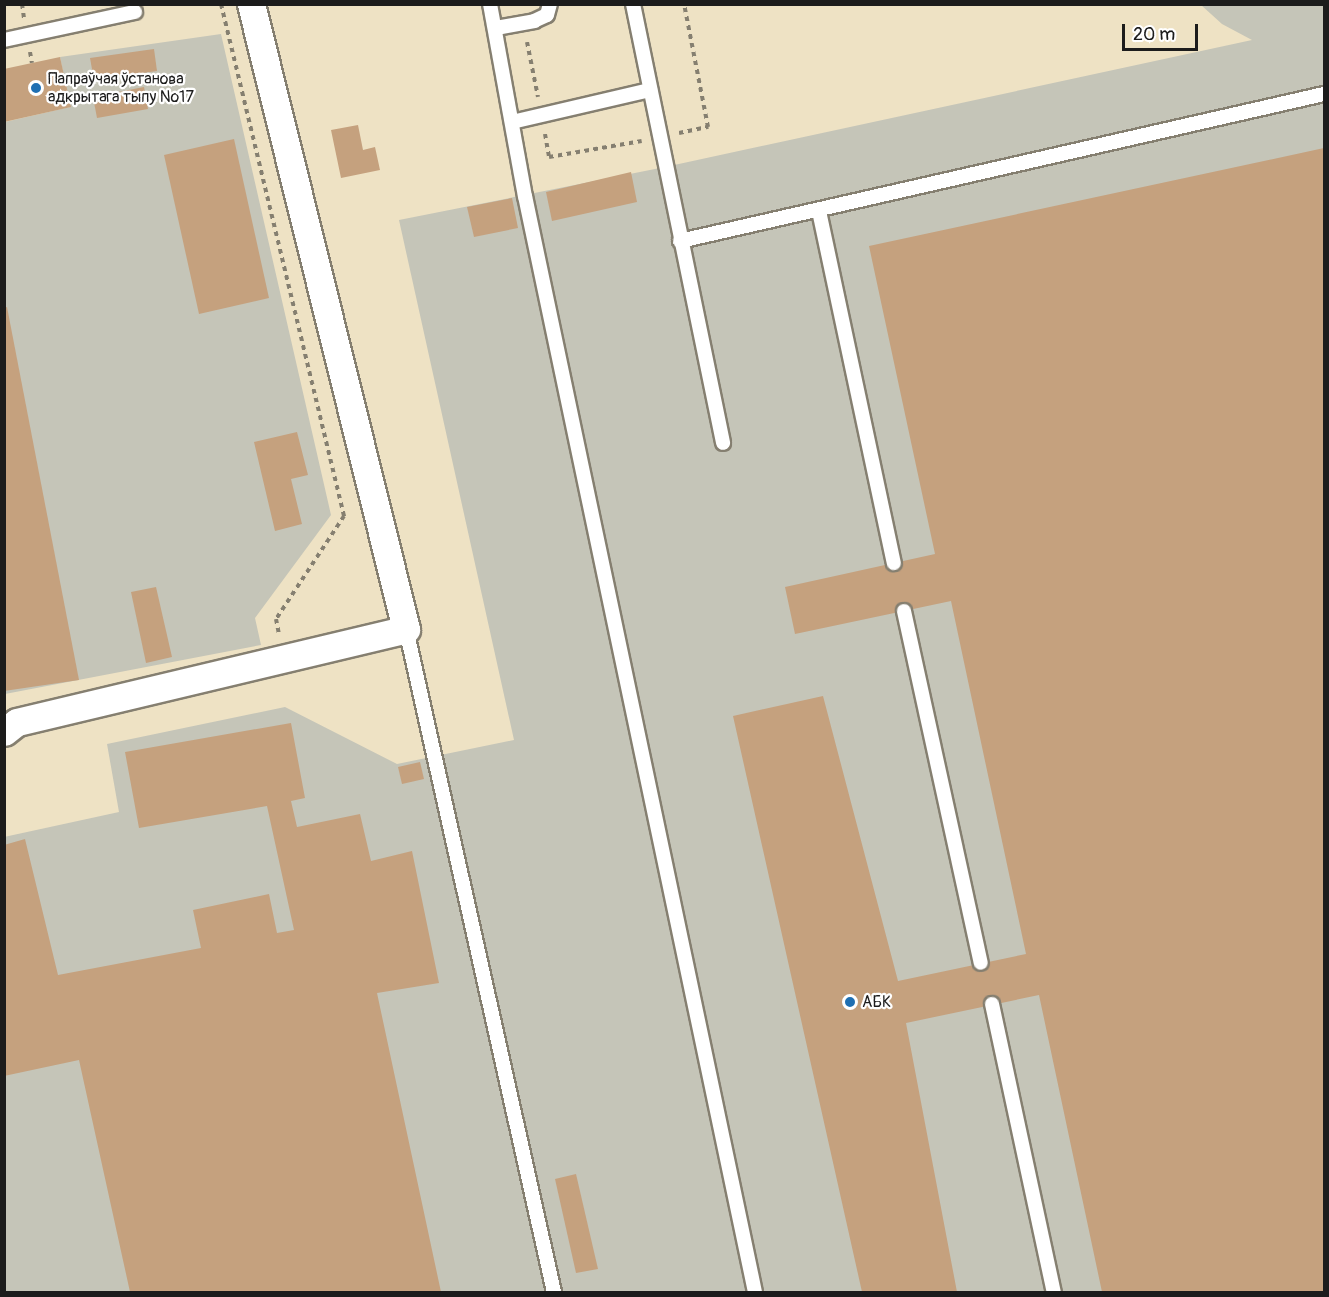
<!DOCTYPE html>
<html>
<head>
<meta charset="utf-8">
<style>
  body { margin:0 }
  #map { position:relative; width:1329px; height:1297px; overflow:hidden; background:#eee2c4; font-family:Pangolin,sans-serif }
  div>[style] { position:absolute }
  .industrial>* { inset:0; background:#c5c5b8 }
  .building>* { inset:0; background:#c5a17e }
  .path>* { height:4px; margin-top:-2px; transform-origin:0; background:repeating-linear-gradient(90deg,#857f70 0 4.5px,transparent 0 9px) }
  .roads { filter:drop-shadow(2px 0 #857f70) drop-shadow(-2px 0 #857f70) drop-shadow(0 2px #857f70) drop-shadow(0 -2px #857f70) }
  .lane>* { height:14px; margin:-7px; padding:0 7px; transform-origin:7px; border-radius:7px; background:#fff }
  .street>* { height:27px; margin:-13.5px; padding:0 13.5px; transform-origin:13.5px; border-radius:13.5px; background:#fff }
  .dots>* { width:16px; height:16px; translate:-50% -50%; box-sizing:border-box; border:3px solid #fff; border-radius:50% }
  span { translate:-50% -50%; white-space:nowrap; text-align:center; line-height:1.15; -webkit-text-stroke:4.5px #fff; paint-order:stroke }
  .poi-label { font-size:16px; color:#1c1c1c }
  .left { translate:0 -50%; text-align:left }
  .frame { position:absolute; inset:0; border:6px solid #1c1c1c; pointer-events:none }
  .scale { position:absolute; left:1122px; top:24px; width:76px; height:27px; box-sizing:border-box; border:3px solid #1c1c1c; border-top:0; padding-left:8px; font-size:18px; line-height:21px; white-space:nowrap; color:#1c1c1c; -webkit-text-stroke:4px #fff; paint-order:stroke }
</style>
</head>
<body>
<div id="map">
  <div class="industrial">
    <i style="clip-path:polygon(1201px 5px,1324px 5px,1324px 1292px,5px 1292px,4px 837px,119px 812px,107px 744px,285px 707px,397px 764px,514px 740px,399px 220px,665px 167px,1252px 40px,1222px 24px)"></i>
    <i style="clip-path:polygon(221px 34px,331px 515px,255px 618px,261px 645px,5px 694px,5px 122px,70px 107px,60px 57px)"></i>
  </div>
  <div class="building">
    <i style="clip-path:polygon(154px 49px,157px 71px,94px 80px,90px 58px)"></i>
    <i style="clip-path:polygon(60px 57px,71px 107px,4px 122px,4px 69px)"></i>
    <i style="clip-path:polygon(144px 87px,148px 109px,97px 118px,93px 97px)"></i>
    <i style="clip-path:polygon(358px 125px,363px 150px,375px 147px,380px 170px,341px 178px,331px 130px)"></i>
    <i style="clip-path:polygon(234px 139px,269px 298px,199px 314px,164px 155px)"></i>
    <i style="clip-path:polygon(1324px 148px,1324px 1292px,1102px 1292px,1039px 995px,906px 1023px,957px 1292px,862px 1292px,733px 716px,823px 696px,898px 981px,1026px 954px,951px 601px,795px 634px,785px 587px,935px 554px,869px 246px)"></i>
    <i style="clip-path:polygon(631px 172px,637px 202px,552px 221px,546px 192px)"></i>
    <i style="clip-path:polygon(512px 198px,518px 228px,474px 237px,467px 207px)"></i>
    <i style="clip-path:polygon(7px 307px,79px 680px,4px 691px,4px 308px)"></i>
    <i style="clip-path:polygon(297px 432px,308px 475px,291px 479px,302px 524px,275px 531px,254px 442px)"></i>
    <i style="clip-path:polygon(156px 587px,172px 657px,146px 663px,131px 592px)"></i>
    <i style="clip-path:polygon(291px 723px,305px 798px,291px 801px,297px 827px,360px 814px,371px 861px,412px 851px,439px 983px,377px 993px,441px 1292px,130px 1292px,79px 1060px,4px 1076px,4px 845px,25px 839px,58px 975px,201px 948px,193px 910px,269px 894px,277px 933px,294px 930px,267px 806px,139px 828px,125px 752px)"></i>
    <i style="clip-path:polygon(420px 762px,424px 779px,402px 784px,398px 767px)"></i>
    <i style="clip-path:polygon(576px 1174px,598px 1269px,576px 1273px,555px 1179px)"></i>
  </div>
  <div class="path">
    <i style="left:22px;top:4px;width:14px;rotate:82deg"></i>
    <i style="left:221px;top:4px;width:527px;rotate:76.49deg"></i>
    <i style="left:344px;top:516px;width:123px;rotate:123.4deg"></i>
    <i style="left:276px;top:619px;width:15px;rotate:79deg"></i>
    <i style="left:527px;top:42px;width:56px;rotate:78.7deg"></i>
    <i style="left:30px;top:52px;width:11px;rotate:80deg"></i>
    <i style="left:679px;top:133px;width:30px;rotate:-12deg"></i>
    <i style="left:708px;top:127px;width:125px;rotate:-101deg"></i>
    <i style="left:545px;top:134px;width:23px;rotate:80deg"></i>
    <i style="left:549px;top:157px;width:94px;rotate:-9.8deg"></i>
  </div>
  <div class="roads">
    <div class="lane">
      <i style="left:490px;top:4px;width:195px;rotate:79.7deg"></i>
      <i style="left:525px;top:196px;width:1120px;rotate:78.15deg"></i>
      <i style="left:633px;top:4px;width:448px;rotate:78.4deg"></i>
      <i style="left:496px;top:28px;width:39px;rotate:-10deg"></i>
      <i style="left:534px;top:21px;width:14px;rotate:-25deg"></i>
      <i style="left:547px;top:15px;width:11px;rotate:-75deg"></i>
      <i style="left:4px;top:40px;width:134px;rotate:-12.1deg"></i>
      <i style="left:512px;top:122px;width:142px;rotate:-13.1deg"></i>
      <i style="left:819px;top:211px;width:360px;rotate:78deg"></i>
      <i style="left:680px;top:241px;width:661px;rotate:-12.86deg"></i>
      <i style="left:904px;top:611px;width:360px;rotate:77.7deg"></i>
      <i style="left:406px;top:629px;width:679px;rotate:77.42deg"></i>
      <i style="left:992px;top:1004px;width:295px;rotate:77.9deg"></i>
    </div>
    <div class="street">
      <i style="left:4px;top:732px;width:16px;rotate:-38deg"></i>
      <i style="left:17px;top:722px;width:400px;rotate:-13.4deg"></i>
      <i style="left:406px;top:629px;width:644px;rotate:-103.93deg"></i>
    </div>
  </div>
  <div class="dots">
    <i style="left:36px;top:88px;background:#1f6fb2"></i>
    <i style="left:850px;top:1002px;background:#1f6fb2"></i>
  </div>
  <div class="poi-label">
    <span class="left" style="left:48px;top:88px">Папраўчая ўстанова<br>адкрытага тыпу №17</span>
    <span class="left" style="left:862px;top:1002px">АБК</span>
  </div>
  <div class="frame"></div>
  <div class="scale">20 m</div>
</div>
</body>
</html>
